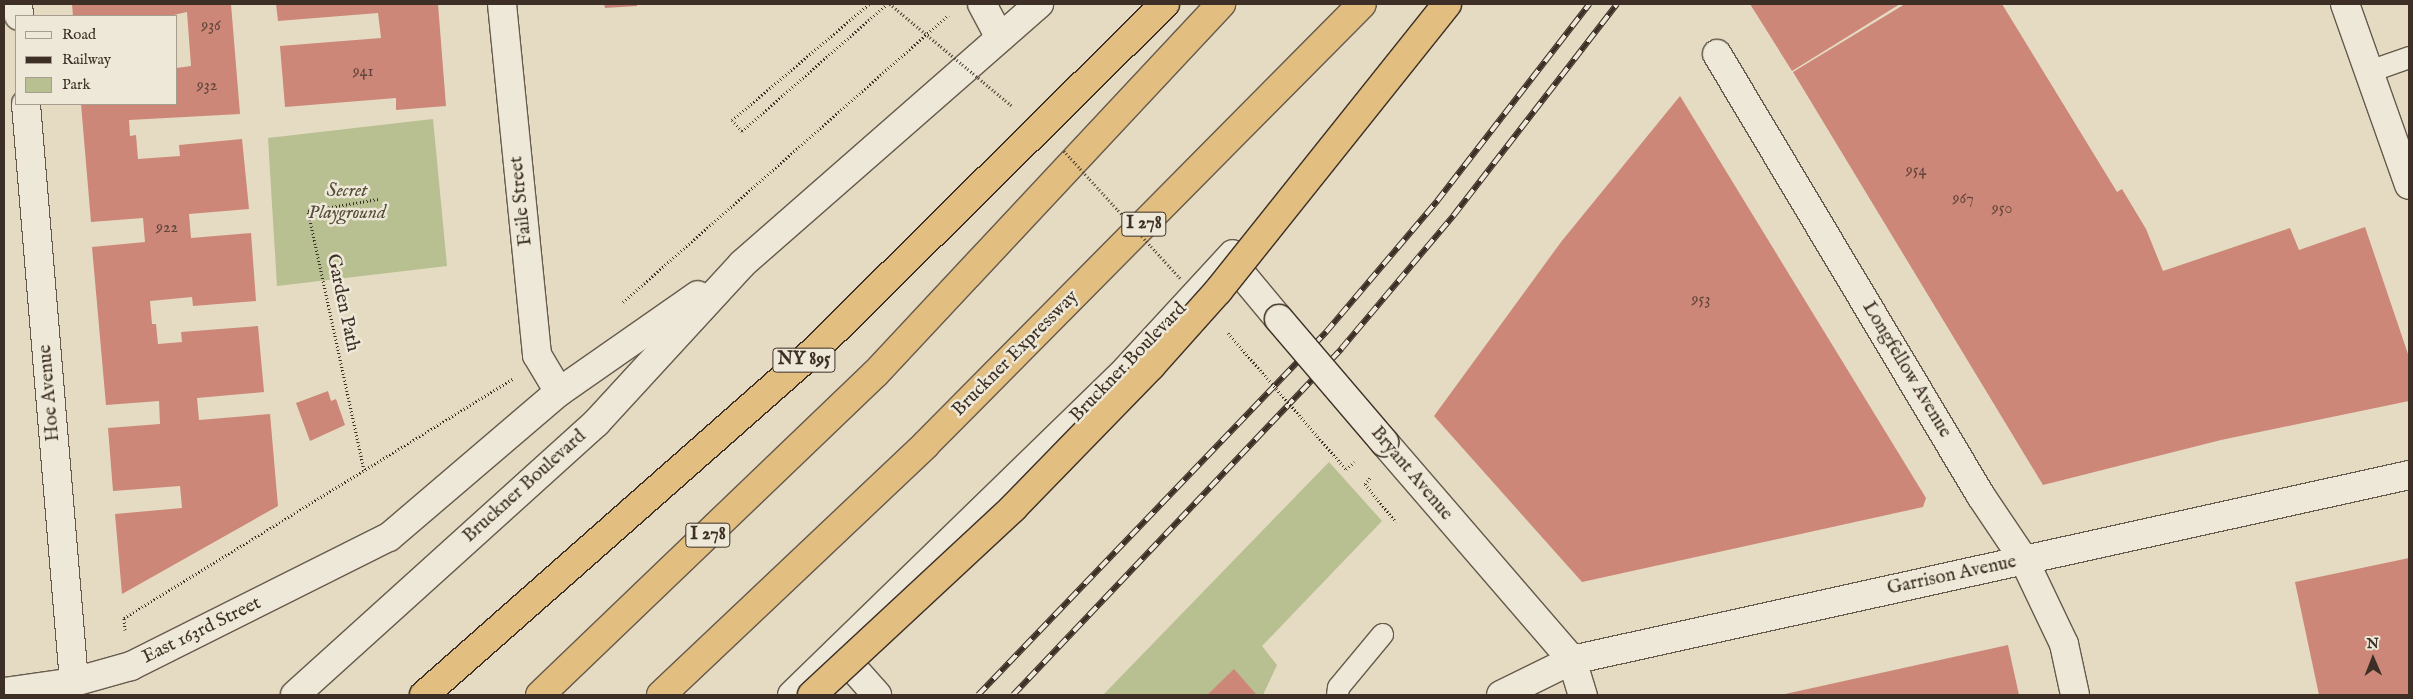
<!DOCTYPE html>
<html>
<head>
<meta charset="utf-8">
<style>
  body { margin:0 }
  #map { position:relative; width:2413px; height:699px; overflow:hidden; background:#e4dbc2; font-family:"IM FELL English",serif }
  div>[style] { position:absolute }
  .green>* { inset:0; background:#b8bf90 }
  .building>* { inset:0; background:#cc8778 }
  .path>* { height:3px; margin-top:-1.5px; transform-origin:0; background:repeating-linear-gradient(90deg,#3d2f25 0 1px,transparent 0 3.5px) }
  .roads { filter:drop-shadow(1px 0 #675a4c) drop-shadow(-1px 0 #675a4c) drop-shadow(0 1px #675a4c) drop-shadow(0 -1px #675a4c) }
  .service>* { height:21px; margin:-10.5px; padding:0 10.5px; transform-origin:10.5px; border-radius:10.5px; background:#ede8d7 }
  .minor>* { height:28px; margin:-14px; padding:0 14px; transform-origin:14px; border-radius:14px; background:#ede8d7 }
  .tertiary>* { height:28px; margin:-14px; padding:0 14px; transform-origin:14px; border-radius:14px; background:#ede8d7 }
  .secondary>* { height:28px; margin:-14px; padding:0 14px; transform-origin:14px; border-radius:14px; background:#ede8d7 }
  .motorway>* { height:28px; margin:-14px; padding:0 14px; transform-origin:14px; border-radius:14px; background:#e2be81 }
  .rail>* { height:5.5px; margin-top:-2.75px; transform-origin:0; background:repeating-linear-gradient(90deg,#ede8d7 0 11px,#3d2f25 0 22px); box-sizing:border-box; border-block:1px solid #3d2f25 }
  .path-bridge>* { height:3px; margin-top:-1.5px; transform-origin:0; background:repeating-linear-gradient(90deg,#3d2f25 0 1px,transparent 0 3.5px) }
  .bridges { filter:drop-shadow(1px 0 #3d2f25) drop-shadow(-1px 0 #3d2f25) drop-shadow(0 1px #3d2f25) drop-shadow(0 -1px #3d2f25) }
  .secondary-bridge>* { height:28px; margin:-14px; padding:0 14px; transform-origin:14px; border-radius:14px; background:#ede8d7 }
  .motorway-bridge>* { height:28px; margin:-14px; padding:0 14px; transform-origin:14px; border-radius:14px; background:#e2be81 }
  span { translate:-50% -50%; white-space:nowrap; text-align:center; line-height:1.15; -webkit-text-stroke:5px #ede8d7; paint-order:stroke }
  .number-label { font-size:16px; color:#61453a }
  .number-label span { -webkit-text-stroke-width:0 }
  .shield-label span { padding:1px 4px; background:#ede8d7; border:1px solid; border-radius:4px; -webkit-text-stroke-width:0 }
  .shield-label { font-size:18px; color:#3d2f25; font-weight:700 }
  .park-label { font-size:19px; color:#564c3a; font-style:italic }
  .street-label { font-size:19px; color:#3d2f25 }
  .frame { position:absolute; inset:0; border:5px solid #3d2f25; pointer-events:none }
  .legend { position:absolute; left:15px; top:15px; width:162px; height:90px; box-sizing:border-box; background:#ede8d7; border:1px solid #a79e90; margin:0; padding:6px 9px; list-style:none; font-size:15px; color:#3d2f25 }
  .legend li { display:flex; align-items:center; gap:10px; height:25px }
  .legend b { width:25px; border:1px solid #a79e90 }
  .north { position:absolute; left:2348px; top:634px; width:50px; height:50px; -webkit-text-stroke:4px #ede8d7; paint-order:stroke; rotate:359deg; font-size:14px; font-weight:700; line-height:20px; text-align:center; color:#3d2f25 }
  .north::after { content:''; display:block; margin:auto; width:18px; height:22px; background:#3d2f25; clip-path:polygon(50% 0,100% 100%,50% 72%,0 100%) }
</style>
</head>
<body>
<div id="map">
  <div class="green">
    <i style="clip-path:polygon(433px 119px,447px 266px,277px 286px,268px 138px)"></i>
    <i style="clip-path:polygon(1329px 462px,1382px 521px,1262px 646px,1277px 665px,1263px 695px,1257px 695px,1234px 670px,1207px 695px,1103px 695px)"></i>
  </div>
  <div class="building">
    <i style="clip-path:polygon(72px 4px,231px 4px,240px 114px,129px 120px,130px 136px,136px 135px,138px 159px,180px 156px,179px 145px,242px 139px,249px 209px,189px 214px,191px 238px,251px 233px,256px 301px,193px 306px,192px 297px,150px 301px,152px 324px,156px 324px,158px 344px,182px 342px,181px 332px,258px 326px,264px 392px,197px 398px,199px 420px,270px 414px,278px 506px,122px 594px,115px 514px,182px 508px,180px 486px,113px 491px,108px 428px,160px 424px,159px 401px,106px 405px,92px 247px,145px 242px,143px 218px,91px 222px,81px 104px,176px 104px,176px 68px,191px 66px,187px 12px,169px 16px,73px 16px)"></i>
    <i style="clip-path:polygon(276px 4px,438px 4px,446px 106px,396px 110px,396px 98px,285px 107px,280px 46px,381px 38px,378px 13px,278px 21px)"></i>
    <i style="clip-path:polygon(604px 4px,637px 4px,637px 6px,605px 8px)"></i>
    <i style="clip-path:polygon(1750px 4px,1900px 4px,1792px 71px)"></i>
    <i style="clip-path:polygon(1905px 4px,2002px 4px,2117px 192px,2122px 189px,2146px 229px,2163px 271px,2290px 228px,2299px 250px,2365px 227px,2409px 357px,2409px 401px,2221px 440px,2043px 485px,1793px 72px)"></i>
    <i style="clip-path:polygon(1680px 96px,1926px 498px,1923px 507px,1582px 582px,1434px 416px,1561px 242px)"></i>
    <i style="clip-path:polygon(328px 391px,331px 401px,336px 399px,345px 425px,310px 441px,296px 403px)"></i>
    <i style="clip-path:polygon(2409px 558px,2409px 695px,2319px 695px,2295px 582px)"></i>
    <i style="clip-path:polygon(2008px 645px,2019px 695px,1785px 695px,1785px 694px)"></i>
    <i style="clip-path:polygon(1234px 669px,1257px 695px,1207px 695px)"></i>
  </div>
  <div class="path">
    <i style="left:869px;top:4px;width:180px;rotate:139.7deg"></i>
    <i style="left:732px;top:120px;width:15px;rotate:48deg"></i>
    <i style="left:742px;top:131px;width:193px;rotate:-41.2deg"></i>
    <i style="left:623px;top:302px;width:434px;rotate:-41.4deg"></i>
    <i style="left:364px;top:470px;width:265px;rotate:-102.2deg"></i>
    <i style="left:308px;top:211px;width:71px;rotate:-9.7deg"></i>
    <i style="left:1370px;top:478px;width:8px;rotate:130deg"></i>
    <i style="left:1365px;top:484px;width:49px;rotate:50.8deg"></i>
    <i style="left:125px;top:630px;width:12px;rotate:-95deg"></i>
    <i style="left:124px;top:618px;width:457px;rotate:-31.6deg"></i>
  </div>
  <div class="roads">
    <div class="service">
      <i style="left:2369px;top:71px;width:42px;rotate:-19.3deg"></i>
      <i style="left:1337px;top:695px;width:8px;rotate:-83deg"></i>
      <i style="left:1338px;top:687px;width:69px;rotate:-50.3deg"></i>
    </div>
    <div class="minor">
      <i style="left:18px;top:4px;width:12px;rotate:85deg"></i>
      <i style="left:502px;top:4px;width:353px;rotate:84.3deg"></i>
      <i style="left:537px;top:355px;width:43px;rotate:59.3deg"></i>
      <i style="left:982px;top:4px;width:38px;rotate:62deg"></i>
      <i style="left:1717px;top:54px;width:515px;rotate:59.15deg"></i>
      <i style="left:1981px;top:496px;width:77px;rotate:56.1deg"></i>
      <i style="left:2024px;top:560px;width:93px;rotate:64.5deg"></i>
      <i style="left:2064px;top:644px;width:52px;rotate:77.8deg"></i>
      <i style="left:26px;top:104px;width:580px;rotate:85.25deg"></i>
      <i style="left:838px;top:651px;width:59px;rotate:48.4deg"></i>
      <i style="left:1572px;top:660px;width:37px;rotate:73deg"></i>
    </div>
    <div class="tertiary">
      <i style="left:2345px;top:4px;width:192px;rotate:70.5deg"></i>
      <i style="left:1572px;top:660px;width:857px;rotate:-12.46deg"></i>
    </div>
    <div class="secondary">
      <i style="left:1229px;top:259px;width:78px;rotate:50.2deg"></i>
      <i style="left:1384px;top:442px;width:288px;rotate:49.2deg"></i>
      <i style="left:1572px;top:660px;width:79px;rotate:153.8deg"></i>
      <i style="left:4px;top:692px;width:71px;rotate:-8.1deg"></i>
      <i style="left:74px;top:682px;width:59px;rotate:-15.7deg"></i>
      <i style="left:131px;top:666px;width:288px;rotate:-26.6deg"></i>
      <i style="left:389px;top:537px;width:223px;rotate:-40.5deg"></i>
      <i style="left:559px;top:392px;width:169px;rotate:-34.9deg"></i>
      <i style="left:295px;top:695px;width:406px;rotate:-42.1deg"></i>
      <i style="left:596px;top:423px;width:216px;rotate:-47.4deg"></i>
      <i style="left:742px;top:264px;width:395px;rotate:-41.2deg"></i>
      <i style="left:792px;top:695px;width:467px;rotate:-44.2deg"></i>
      <i style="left:1127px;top:369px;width:156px;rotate:-47.3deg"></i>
    </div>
    <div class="motorway">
      <i style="left:540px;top:695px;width:464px;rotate:-43.8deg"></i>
      <i style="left:875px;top:374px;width:507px;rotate:-46.92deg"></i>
      <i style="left:661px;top:695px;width:365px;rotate:-43.4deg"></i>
      <i style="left:926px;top:444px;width:619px;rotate:-45.26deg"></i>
    </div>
  </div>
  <div class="rail">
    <i style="left:978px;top:695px;width:503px;rotate:-46.21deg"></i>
    <i style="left:1326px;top:332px;width:172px;rotate:-49.7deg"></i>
    <i style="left:1437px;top:201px;width:249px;rotate:-52.3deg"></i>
    <i style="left:1013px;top:695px;width:477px;rotate:-46.5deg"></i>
    <i style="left:1341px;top:349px;width:174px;rotate:-49.9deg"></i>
    <i style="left:1453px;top:216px;width:268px;rotate:-52.3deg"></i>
  </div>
  <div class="path-bridge">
    <i style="left:890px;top:4px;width:159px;rotate:39.9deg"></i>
    <i style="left:1064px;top:151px;width:173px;rotate:47.6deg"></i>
    <i style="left:1228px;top:333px;width:180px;rotate:49.1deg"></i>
    <i style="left:1346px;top:469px;width:11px;rotate:-41deg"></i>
  </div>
  <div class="bridges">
    <div class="secondary-bridge">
      <i style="left:1279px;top:319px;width:162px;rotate:49.5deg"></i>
    </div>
    <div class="motorway-bridge">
      <i style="left:424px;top:695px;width:520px;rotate:-41.41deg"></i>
      <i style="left:814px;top:351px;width:494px;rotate:-44.7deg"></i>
      <i style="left:812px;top:695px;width:275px;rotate:-42.9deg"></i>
      <i style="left:1013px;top:508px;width:198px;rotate:-45.8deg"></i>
      <i style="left:1151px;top:366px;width:101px;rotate:-48.2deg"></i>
      <i style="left:1218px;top:291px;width:367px;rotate:-51.4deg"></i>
    </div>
  </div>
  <div class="number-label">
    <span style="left:211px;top:26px">936</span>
    <span style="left:363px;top:72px">941</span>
    <span style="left:207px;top:86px">932</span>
    <span style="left:1916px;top:171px">954</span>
    <span style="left:1963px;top:199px">967</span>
    <span style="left:2002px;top:209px">950</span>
    <span style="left:167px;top:228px">922</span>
    <span style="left:1701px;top:300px">953</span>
  </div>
  <div class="shield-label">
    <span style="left:1144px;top:224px">I 278</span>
    <span style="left:804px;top:360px">NY 895</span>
    <span style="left:708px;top:535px">I 278</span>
  </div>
  <div class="park-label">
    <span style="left:347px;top:203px">Secret<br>Playground</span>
  </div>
  <div class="street-label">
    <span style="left:522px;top:201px;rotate:-96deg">Faile Street</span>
    <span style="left:342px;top:303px;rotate:78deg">Garden Path</span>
    <span style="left:1016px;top:354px;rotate:-45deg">Bruckner Expressway</span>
    <span style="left:1129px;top:363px;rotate:-46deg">Bruckner Boulevard</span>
    <span style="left:1906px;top:370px;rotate:59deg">Longfellow Avenue</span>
    <span style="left:50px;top:393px;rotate:-95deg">Hoe Avenue</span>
    <span style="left:1411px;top:474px;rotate:50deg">Bryant Avenue</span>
    <span style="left:525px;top:487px;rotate:-42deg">Bruckner Boulevard</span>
    <span style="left:1952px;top:576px;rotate:-12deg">Garrison Avenue</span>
    <span style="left:202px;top:631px;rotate:-26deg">East 163rd Street</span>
  </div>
  <div class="frame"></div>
  <ul class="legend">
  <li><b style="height:6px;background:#ede8d7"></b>Road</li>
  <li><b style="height:6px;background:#3d2f25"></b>Railway</li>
  <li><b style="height:14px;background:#b8bf90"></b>Park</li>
  </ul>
  <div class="north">N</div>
</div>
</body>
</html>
